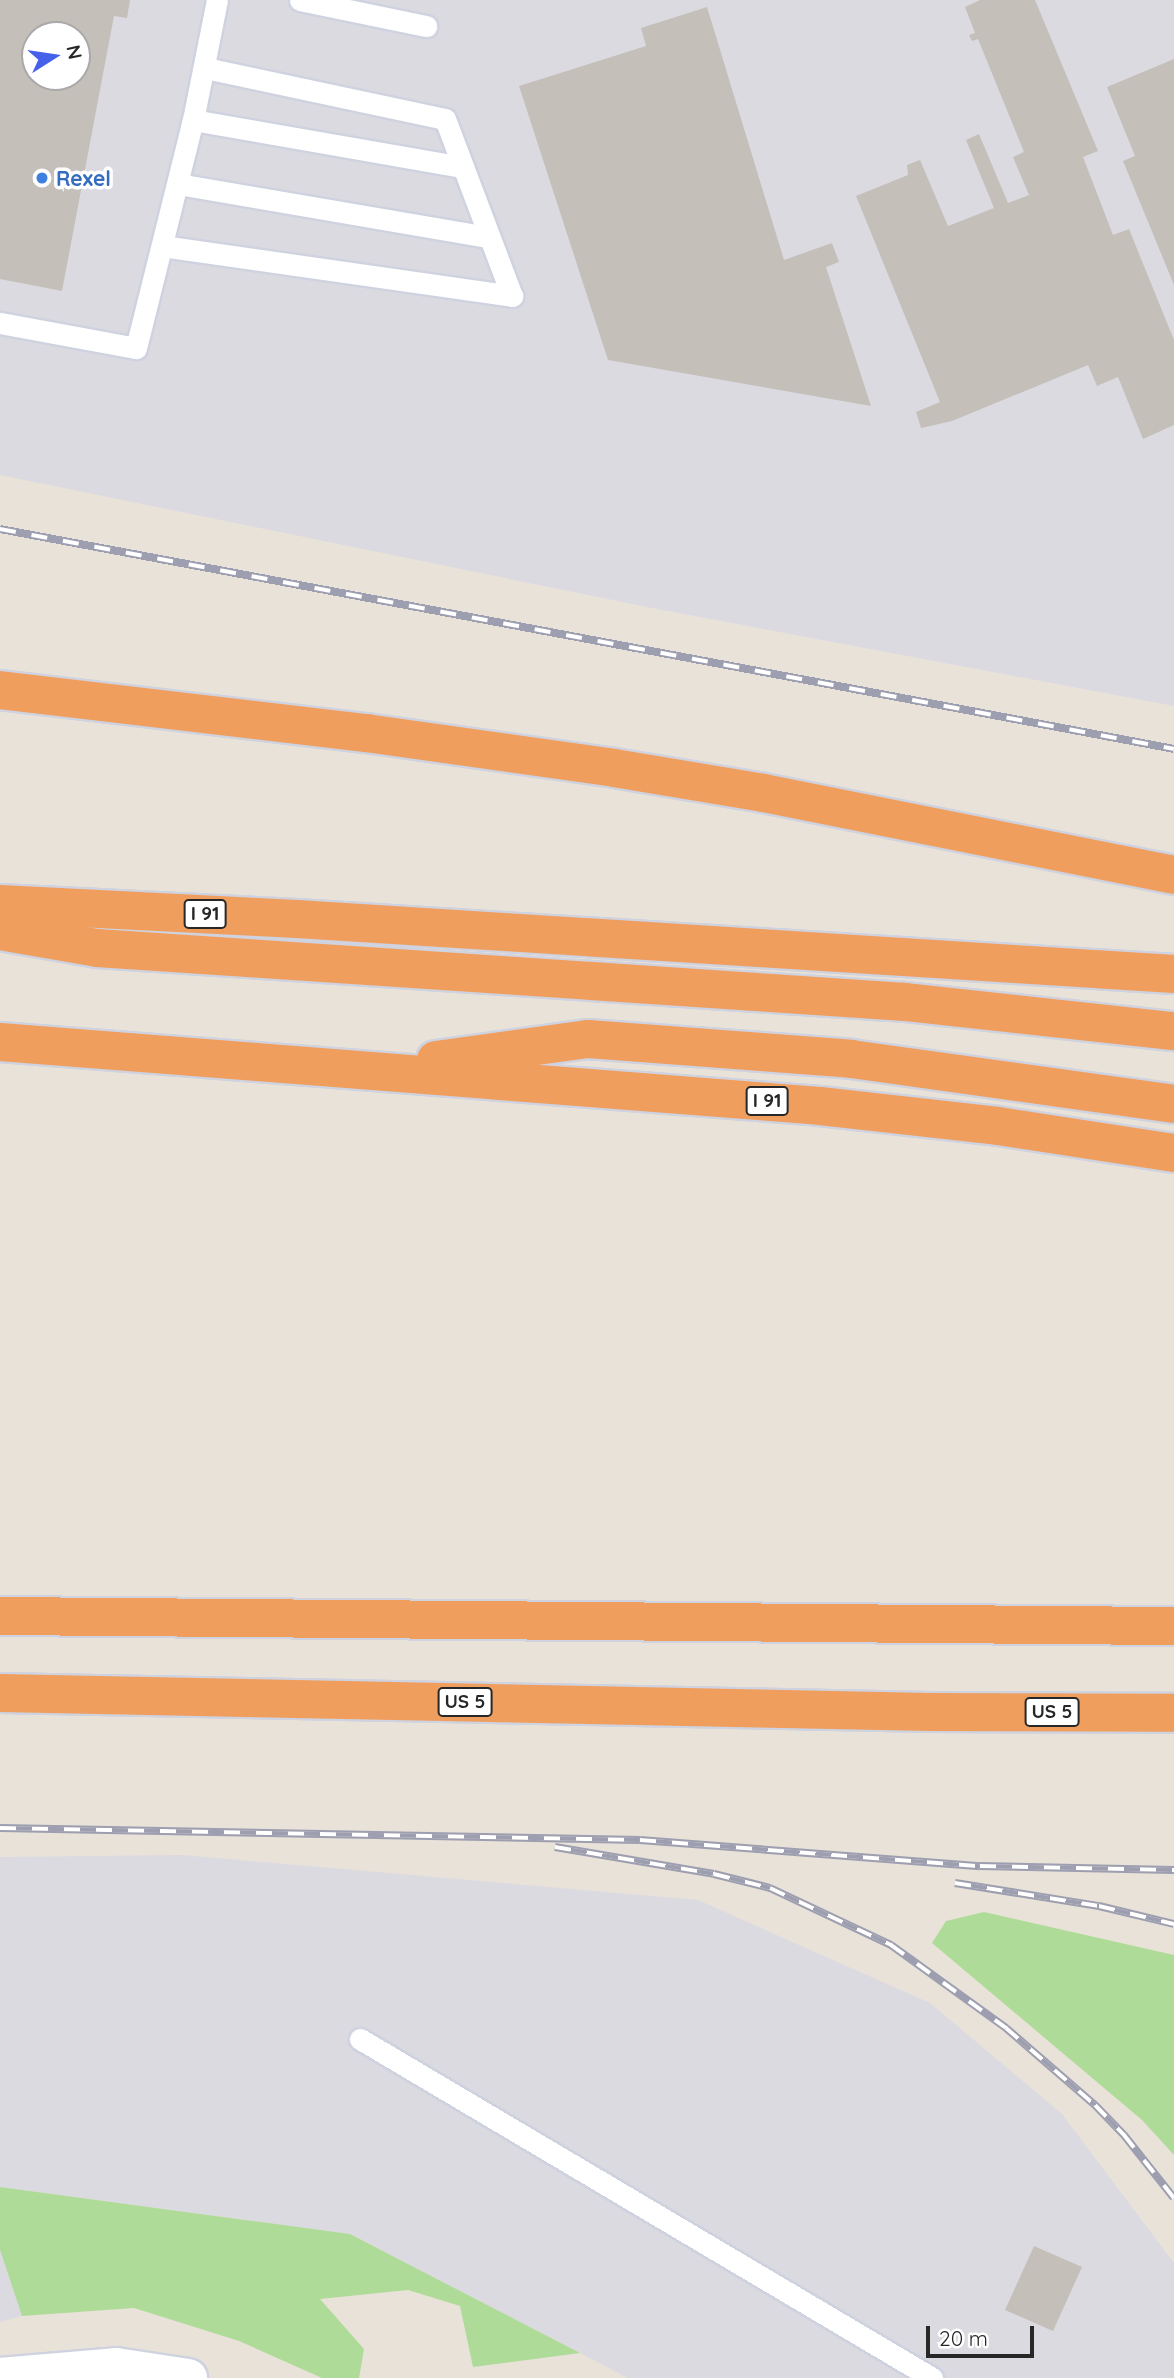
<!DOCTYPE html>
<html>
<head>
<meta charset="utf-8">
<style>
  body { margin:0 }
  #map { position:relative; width:1174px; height:2378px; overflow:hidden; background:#e9e2d9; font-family:Quicksand,sans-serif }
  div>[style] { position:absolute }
  .industrial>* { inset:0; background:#dcdae1 }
  .green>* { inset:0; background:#afdb99 }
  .building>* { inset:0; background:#c4bfb9 }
  .roads { filter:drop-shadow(2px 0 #cfd2df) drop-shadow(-2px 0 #cfd2df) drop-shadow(0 2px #cfd2df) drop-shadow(0 -2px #cfd2df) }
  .lane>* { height:21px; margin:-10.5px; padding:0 10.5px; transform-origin:10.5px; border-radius:10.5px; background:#fff }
  .secondary>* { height:38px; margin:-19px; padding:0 19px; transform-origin:19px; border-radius:19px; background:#fff }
  .highway>* { height:38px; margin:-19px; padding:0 19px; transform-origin:19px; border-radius:19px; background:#f09e5d }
  .rail>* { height:8px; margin-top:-4px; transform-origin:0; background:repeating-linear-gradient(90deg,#fff 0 16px,#9d9fb0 0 32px); box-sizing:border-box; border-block:2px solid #9d9fb0 }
  .dots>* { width:19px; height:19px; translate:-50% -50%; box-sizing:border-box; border:4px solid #fff; border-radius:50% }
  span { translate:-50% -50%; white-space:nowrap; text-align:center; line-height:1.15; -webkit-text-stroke:7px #fff; paint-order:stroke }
  .shield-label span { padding:2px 5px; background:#fff; border:2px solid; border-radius:5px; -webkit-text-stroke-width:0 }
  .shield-label { font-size:19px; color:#272727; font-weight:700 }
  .shop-label { font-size:21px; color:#366cbe; font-weight:700 }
  .left { translate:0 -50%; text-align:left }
  .north { position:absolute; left:21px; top:21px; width:70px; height:70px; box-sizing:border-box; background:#fff; border:2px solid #a9a9a9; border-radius:50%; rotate:78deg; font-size:19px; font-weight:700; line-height:28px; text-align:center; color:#272727 }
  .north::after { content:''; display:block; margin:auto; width:24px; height:32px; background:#4561ea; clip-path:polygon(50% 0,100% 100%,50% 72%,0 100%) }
  .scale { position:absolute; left:926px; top:2326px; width:108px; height:32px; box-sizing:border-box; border:4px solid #272727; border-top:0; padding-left:9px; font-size:21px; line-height:24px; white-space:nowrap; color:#272727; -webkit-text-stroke:5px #fff; paint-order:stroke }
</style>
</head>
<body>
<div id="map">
  <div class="industrial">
    <i style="clip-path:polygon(evenodd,0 0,1174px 0,1174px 706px,652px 608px,0 475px,0 0,35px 35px,77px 35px,77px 77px,35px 77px,35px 35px)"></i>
    <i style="clip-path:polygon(182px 1855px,698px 1900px,930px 2003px,1062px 2114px,1174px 2263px,1174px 2378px,628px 2378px,350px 2234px,0 2187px,0 1857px)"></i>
    <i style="clip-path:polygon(0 2250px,22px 2316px,0 2322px)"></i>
  </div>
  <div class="green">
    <i style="clip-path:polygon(984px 1912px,1174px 1955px,1174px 2155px,1142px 2120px,932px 1943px,946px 1921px)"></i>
    <i style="clip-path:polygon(0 2187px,350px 2234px,580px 2353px,473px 2367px,460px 2306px,408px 2290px,320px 2299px,364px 2349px,359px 2378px,322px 2378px,239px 2341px,134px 2308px,22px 2316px,0 2250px)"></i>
  </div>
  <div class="building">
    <i style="clip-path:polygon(evenodd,0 0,130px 0,127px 18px,114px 16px,62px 291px,0 279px,0 0,35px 35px,77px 35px,77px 77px,35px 77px,35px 35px)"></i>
    <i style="clip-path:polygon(980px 0,1035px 0,1098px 151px,1083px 157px,1113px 235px,1129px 229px,1174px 340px,1174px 425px,1143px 439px,1118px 377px,1097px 386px,1088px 365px,952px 421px,921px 428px,916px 412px,940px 402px,856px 196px,908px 175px,907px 165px,920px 160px,948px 226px,994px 208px,966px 140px,979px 134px,1008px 203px,1029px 195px,1013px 157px,1024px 152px,978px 39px,972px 41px,969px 35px,975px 33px,965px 7px)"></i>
    <i style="clip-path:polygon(707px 7px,784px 260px,832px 243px,839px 262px,826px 267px,871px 406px,608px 360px,519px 86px,646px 46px,641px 28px)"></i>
    <i style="clip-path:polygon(1174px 59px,1174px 285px,1123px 161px,1135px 156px,1107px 87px)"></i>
    <i style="clip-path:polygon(1034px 2246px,1082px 2267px,1053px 2331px,1005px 2310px)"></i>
  </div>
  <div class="roads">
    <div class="lane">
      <i style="left:300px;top:0;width:129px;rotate:11.7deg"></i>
      <i style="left:193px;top:120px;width:274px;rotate:9.9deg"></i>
      <i style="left:178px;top:184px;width:315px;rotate:9.7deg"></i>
      <i style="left:162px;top:246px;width:354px;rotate:8.1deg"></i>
      <i style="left:512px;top:296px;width:189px;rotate:-110.7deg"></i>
      <i style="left:445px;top:119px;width:245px;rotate:-168deg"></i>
      <i style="left:0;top:323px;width:138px;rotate:10.4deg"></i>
      <i style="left:136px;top:348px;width:235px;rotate:-76deg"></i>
      <i style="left:193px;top:120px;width:122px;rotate:-78.7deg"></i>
      <i style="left:360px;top:2039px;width:665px;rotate:30.65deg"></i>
    </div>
    <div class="secondary">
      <i style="left:0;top:2377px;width:116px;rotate:-4.9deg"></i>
      <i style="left:116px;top:2367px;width:73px;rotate:8.7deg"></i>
    </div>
    <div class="highway">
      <i style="left:0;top:690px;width:369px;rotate:6.7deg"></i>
      <i style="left:366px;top:733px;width:250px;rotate:8deg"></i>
      <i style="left:614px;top:768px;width:152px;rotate:9.5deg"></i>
      <i style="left:764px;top:793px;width:418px;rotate:11.3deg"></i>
      <i style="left:0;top:904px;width:297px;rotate:2.9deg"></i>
      <i style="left:297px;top:919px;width:879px;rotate:3.59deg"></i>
      <i style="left:0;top:931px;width:98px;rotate:9.9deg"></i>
      <i style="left:97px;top:948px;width:810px;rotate:3.82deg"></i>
      <i style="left:905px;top:1002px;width:271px;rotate:6.2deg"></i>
      <i style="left:0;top:1042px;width:822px;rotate:4.46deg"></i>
      <i style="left:820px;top:1106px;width:179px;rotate:6.4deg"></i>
      <i style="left:998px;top:1126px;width:178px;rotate:8.7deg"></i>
      <i style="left:436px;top:1060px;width:153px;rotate:-7.9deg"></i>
      <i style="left:588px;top:1039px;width:264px;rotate:4.3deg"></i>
      <i style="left:851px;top:1059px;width:326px;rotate:7.9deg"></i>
      <i style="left:0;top:1616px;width:1174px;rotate:0.49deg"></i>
      <i style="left:0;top:1693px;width:930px;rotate:1.17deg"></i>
      <i style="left:930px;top:1712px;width:244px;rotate:0.2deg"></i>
    </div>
  </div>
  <div class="rail">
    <i style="left:0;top:529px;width:1194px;rotate:10.61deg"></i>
    <i style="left:0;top:1828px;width:640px;rotate:1.07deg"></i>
    <i style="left:640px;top:1840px;width:341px;rotate:4.4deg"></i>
    <i style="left:980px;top:1866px;width:194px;rotate:1.2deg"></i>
    <i style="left:555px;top:1847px;width:161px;rotate:9.6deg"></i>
    <i style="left:714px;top:1874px;width:58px;rotate:14deg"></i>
    <i style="left:770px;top:1888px;width:134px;rotate:25.2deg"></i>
    <i style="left:891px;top:1945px;width:142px;rotate:35.8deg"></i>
    <i style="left:1006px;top:2028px;width:118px;rotate:40.9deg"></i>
    <i style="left:1095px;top:2105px;width:42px;rotate:46deg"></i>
    <i style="left:1124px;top:2135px;width:80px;rotate:51.6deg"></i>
    <i style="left:955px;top:1883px;width:146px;rotate:9.1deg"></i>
    <i style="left:1099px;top:1906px;width:77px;rotate:13.5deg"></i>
  </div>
  <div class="dots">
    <i style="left:42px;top:178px;background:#3f7fe0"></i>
  </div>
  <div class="shield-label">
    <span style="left:205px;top:914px">I 91</span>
    <span style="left:767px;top:1101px">I 91</span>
    <span style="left:465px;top:1702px">US 5</span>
    <span style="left:1052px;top:1712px">US 5</span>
  </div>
  <div class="shop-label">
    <span class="left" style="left:56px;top:178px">Rexel</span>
  </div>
  <div class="north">N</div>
  <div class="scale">20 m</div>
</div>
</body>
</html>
